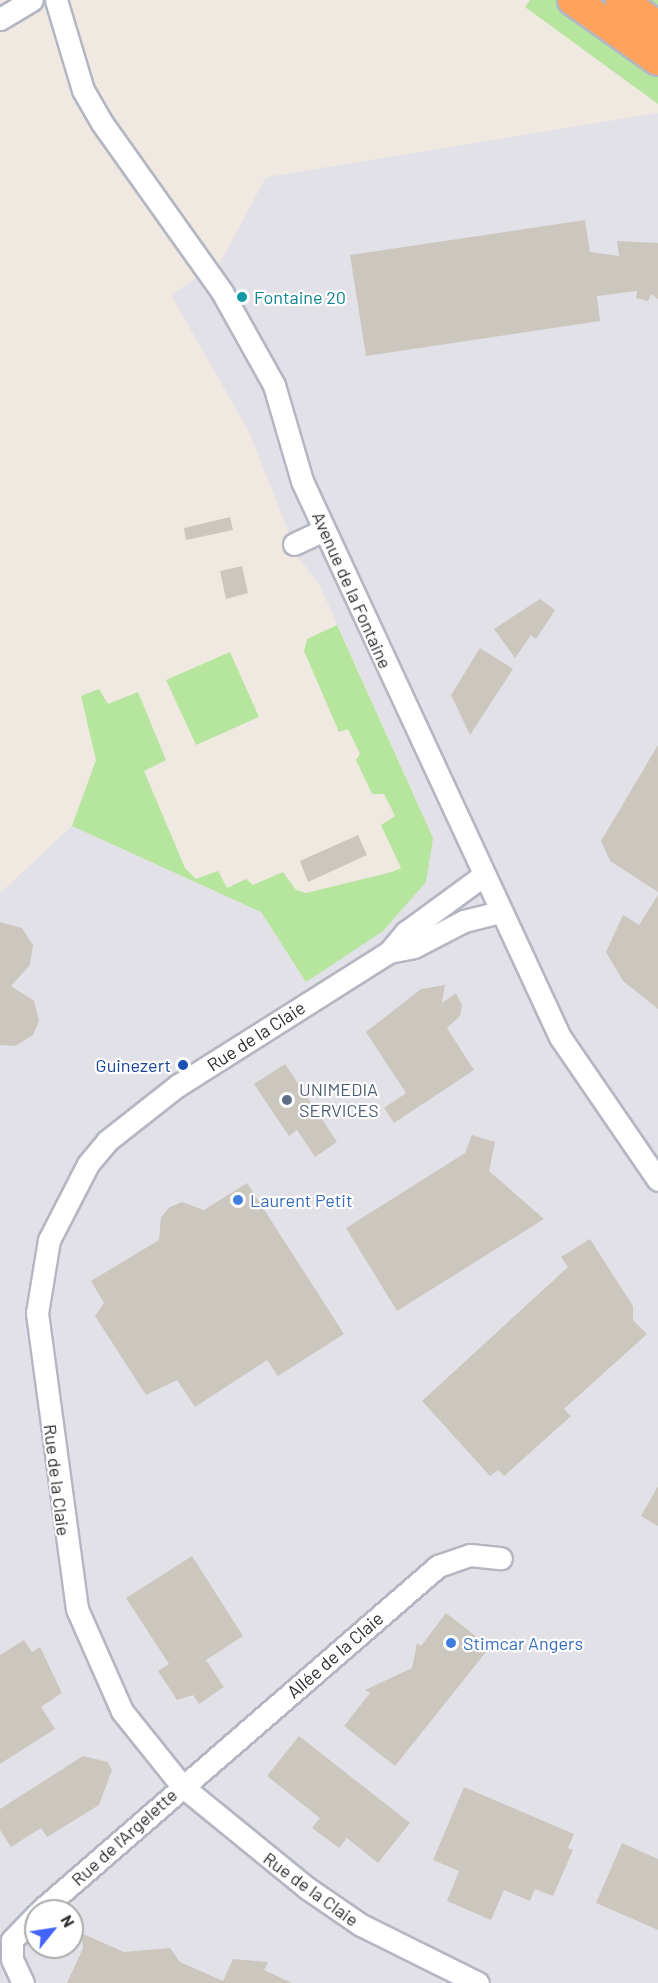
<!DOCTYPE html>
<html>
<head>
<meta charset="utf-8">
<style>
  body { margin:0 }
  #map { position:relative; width:658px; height:1983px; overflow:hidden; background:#efe9e1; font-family:Barlow,sans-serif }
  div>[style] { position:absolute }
  .industrial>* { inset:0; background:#e3e1e8 }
  .green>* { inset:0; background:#b6e59e }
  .building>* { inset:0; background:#cbc7bf }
  .roads { filter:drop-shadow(2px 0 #b4b7c1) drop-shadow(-2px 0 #b4b7c1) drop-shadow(0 2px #b4b7c1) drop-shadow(0 -2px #b4b7c1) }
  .minor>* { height:21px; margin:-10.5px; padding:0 10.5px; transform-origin:10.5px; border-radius:10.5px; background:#fff }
  .highway>* { height:30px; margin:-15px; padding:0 15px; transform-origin:15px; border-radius:15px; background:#ffa35c }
  .dots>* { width:16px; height:16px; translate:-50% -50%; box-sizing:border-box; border:3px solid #fff; border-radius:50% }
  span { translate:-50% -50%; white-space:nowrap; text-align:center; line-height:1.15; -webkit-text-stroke:4.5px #fff; paint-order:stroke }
  .culture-label { font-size:18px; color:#0d838f }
  .left { translate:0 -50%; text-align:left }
  .street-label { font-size:18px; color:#2e2e2e }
  .transit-label { font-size:18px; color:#164399 }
  .right { translate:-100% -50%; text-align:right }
  .service-label { font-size:18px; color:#4e5e75 }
  .shop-label { font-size:18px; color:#366cbe }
  .north { position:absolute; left:24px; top:1899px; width:60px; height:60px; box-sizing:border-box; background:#fff; border:2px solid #ababab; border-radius:50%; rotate:60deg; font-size:16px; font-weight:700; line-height:24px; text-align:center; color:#2e2e2e }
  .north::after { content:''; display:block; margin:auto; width:21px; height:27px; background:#4264fb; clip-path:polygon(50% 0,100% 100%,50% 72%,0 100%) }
</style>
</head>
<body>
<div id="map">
  <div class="industrial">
    <i style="clip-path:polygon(evenodd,658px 113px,658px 1983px,0 1983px,0 893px,72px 826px,261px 912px,307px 982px,433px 838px,320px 586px,299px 558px,249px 432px,171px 295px,221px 261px,266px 177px,658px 113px,36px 1911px,72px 1911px,72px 1947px,36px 1947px,36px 1911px)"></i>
  </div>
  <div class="green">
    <i style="clip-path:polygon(530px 0,658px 0,658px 104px,525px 7px)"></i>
    <i style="clip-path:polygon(337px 625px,433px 838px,426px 882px,383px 931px,306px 982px,261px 912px,72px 826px,96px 760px,81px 696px,99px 689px,108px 704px,138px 692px,166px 760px,144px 771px,185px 868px,196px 879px,218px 871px,227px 888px,246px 879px,253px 885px,283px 872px,296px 890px,306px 893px,392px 872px,401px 868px,381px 825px,395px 816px,384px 794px,372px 794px,356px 760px,360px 754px,348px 729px,339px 732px,304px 651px,307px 639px)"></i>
    <i style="clip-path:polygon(230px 652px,259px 717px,196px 745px,166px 680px)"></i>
  </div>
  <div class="building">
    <i style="clip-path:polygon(585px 220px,590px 252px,619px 256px,617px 241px,658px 243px,658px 299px,651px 294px,648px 301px,636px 298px,637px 291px,597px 296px,600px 321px,366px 356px,350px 255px)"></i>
    <i style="clip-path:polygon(230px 517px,233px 530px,186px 540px,184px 528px)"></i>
    <i style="clip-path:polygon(242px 566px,248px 593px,226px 599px,220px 571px)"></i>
    <i style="clip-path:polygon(540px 599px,555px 610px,536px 639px,531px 635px,515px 658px,494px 629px)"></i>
    <i style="clip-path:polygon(480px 648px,513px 669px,470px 735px,451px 695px)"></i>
    <i style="clip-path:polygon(658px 745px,658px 892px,610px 861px,601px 841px)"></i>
    <i style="clip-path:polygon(358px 835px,367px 855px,308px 882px,300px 861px)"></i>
    <i style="clip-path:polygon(658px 895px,658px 1009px,623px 981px,606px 952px,623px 915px,639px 925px)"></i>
    <i style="clip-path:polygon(0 922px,22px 928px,33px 945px,30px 965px,11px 986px,34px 1001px,39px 1021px,33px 1035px,15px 1046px,0 1045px)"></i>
    <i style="clip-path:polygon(445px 985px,442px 1003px,456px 993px,462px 1005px,460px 1016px,447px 1028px,474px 1070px,394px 1123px,384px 1108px,406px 1093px,366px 1032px,421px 989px)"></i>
    <i style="clip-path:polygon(285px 1064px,337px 1142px,315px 1157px,297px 1130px,289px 1136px,254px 1084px)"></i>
    <i style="clip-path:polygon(472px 1135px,495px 1142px,489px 1171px,544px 1219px,397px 1311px,346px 1228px,465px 1153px)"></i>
    <i style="clip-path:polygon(247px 1183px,344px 1334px,278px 1376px,267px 1360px,195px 1407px,177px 1380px,146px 1395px,95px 1316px,104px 1303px,91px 1281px,159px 1240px,161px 1217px,170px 1207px,182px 1202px,204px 1210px)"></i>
    <i style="clip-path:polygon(590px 1239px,633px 1306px,633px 1320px,647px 1334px,564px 1409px,571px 1416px,504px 1476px,498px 1470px,490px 1476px,422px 1401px,568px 1267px,561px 1257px)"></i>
    <i style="clip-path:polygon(658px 1486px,658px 1526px,641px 1516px)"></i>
    <i style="clip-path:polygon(192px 1556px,243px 1636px,206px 1660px,224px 1687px,199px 1704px,193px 1695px,177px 1700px,158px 1671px,169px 1664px,126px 1598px)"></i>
    <i style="clip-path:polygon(446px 1613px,490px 1647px,395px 1766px,344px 1726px,370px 1693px,365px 1690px,412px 1668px,417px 1643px,421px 1646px)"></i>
    <i style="clip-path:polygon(24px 1640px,32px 1652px,40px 1647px,62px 1693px,41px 1707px,55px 1729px,0 1764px,0 1655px)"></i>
    <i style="clip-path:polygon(299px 1736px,410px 1823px,378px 1863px,347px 1838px,339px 1848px,312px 1828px,320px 1818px,267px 1776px)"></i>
    <i style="clip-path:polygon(83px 1756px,108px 1762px,112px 1770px,99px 1805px,47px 1837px,41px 1828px,11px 1847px,0 1830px,0 1809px)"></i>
    <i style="clip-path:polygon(464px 1787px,574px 1834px,568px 1848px,573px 1850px,553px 1896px,535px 1889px,530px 1901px,504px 1890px,491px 1920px,447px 1901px,459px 1871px,433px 1860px)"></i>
    <i style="clip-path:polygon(622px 1843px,658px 1859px,658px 1930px,596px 1903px)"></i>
    <i style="clip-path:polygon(81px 1933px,124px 1952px,170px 1948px,180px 1962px,223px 1981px,233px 1959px,268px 1962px,264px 1970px,292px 1983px,67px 1983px,83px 1948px)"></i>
  </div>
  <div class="roads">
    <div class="minor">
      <i style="left:56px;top:0;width:94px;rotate:73.3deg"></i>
      <i style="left:83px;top:90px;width:38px;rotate:60deg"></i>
      <i style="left:102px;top:123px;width:207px;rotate:54.6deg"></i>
      <i style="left:222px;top:292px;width:107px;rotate:60.8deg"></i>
      <i style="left:274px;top:385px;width:100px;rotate:73.7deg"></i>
      <i style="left:302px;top:481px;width:613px;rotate:65.11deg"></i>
      <i style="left:560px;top:1037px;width:173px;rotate:55.6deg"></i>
      <i style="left:0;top:19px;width:37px;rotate:-31deg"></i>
      <i style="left:294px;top:544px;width:33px;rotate:-25deg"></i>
      <i style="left:389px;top:952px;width:25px;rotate:-11deg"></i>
      <i style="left:414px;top:947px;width:56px;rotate:-27.5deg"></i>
      <i style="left:464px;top:921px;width:37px;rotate:-14deg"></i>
      <i style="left:40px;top:1911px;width:527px;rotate:-40.92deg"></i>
      <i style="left:438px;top:1566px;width:34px;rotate:-19deg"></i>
      <i style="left:470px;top:1555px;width:31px;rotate:6deg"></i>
      <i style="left:23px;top:1983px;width:26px;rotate:-115deg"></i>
      <i style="left:12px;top:1959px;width:19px;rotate:-90deg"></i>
      <i style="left:12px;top:1940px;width:35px;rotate:-46deg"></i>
      <i style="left:478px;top:1983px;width:131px;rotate:-153.6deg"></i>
      <i style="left:361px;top:1925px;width:65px;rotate:-145.6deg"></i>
      <i style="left:307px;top:1888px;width:161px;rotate:-140.8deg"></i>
      <i style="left:182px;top:1786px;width:96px;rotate:-128.7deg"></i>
      <i style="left:122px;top:1711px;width:111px;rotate:-113.8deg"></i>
      <i style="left:77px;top:1609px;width:299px;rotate:-97.7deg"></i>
      <i style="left:37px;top:1313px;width:74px;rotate:-80.7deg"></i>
      <i style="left:49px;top:1240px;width:85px;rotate:-62.8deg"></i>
      <i style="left:88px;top:1164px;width:30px;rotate:-50deg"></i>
      <i style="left:107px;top:1141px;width:89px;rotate:-38.2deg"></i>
      <i style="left:177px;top:1086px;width:251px;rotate:-32.3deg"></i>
      <i style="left:389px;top:952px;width:26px;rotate:-50deg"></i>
      <i style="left:406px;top:932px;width:97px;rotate:-36.2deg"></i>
    </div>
    <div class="highway">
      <i style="left:573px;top:0;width:104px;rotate:35.2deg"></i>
      <i style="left:621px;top:0;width:46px;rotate:36.1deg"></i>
    </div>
  </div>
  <div class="dots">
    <i style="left:242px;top:297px;background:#0f9aa8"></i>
    <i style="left:183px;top:1065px;background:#1a4fb4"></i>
    <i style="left:287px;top:1100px;background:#5c6f8a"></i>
    <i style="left:238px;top:1200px;background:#3f7fe0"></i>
    <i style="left:451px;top:1643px;background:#3f7fe0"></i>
  </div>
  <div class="culture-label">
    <span class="left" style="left:254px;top:297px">Fontaine 20</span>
  </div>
  <div class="street-label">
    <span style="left:352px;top:590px;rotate:66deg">Avenue de la Fontaine</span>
    <span style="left:256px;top:1036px;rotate:-33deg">Rue de la Claie</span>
    <span style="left:57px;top:1480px;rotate:83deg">Rue de la Claie</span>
    <span style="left:335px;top:1655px;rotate:-41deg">Allée de la Claie</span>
    <span style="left:124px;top:1837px;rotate:-42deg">Rue de l'Argelette</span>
    <span style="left:311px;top:1889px;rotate:36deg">Rue de la Claie</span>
  </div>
  <div class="transit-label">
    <span class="right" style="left:171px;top:1065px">Guinezert</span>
  </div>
  <div class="service-label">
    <span class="left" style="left:299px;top:1100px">UNIMEDIA<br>SERVICES</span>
  </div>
  <div class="shop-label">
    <span class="left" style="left:250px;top:1200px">Laurent Petit</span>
    <span class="left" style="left:463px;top:1643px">Stimcar Angers</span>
  </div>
  <div class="north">N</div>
</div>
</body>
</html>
